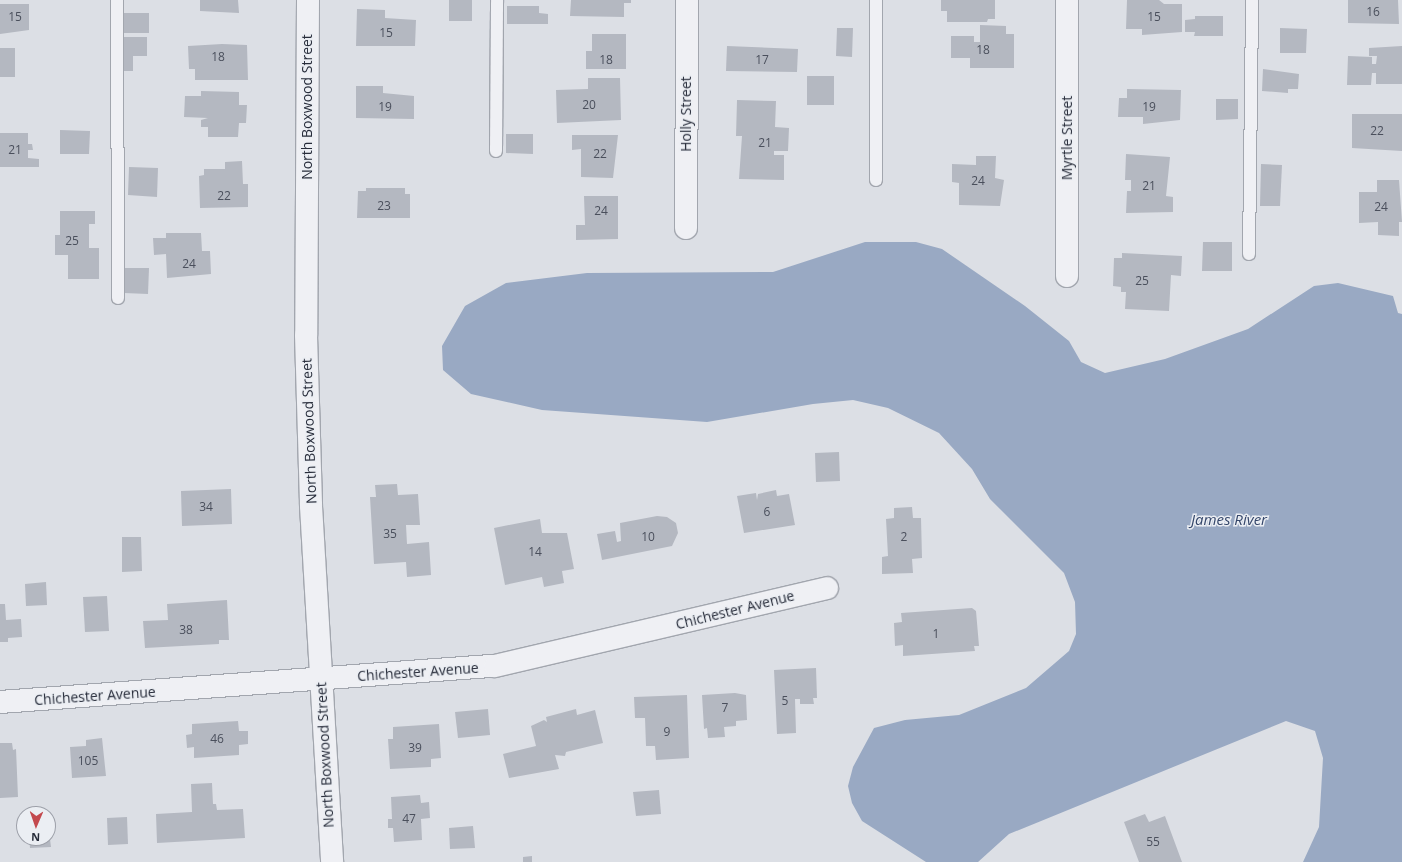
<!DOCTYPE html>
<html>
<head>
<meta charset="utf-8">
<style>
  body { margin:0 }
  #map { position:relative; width:1402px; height:862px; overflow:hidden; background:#dcdfe5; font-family:"Open Sans",sans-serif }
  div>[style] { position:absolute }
  .water>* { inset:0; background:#99a9c3 }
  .building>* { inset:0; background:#b4b8c1 }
  .roads { filter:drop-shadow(1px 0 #a2a6ae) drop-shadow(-1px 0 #a2a6ae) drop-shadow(0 1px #a2a6ae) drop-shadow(0 -1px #a2a6ae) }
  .lane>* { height:12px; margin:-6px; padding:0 6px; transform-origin:6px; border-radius:6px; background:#eff0f4 }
  .street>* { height:22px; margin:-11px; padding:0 11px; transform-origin:11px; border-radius:11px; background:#eff0f4 }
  span { translate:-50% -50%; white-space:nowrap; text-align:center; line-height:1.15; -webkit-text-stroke:3px #ebeef3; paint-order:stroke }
  .number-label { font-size:12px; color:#4a4f5c }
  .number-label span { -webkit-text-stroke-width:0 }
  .street-label { font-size:14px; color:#272c3a }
  .water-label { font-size:15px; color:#35476b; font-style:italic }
  .north { position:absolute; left:16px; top:806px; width:40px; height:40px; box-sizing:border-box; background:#ebeef3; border:1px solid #9da0a9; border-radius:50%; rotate:182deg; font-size:11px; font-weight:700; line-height:16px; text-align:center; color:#272c3a }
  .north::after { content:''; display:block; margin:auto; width:14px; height:18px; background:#c3494e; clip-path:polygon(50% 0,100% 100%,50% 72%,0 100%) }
</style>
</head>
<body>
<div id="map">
  <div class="water">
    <i style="clip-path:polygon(865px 242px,916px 242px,942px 249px,1025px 306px,1069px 341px,1081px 362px,1105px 373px,1165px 359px,1248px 329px,1314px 286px,1338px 283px,1393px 296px,1398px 313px,1402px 314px,1402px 862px,1303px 862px,1319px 827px,1323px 758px,1315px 731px,1286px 721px,1009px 834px,978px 862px,926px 862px,862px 821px,852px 803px,848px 786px,853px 767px,874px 728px,905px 720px,959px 715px,1026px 688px,1069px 651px,1076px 634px,1075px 602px,1064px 573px,990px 499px,972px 469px,939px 433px,888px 408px,853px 400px,813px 404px,707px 422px,542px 410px,471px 394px,443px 370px,442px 346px,465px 306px,506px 283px,587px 273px,773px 272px)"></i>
  </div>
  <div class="building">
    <i style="clip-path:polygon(200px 0,238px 0,239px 13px,200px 11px)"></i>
    <i style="clip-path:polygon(449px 0,472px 0,472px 21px,449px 21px)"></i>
    <i style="clip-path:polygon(571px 0,631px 0,631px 3px,624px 3px,624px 17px,570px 16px)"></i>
    <i style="clip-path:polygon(941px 0,995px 0,995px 19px,988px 19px,987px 22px,947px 22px,947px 11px,941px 11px)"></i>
    <i style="clip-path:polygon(1127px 0,1159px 0,1164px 4px,1182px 4px,1182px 32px,1142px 35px,1142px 29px,1126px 29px)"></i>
    <i style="clip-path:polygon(1348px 0,1398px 0,1399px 24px,1348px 23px)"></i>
    <i style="clip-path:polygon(0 4px,29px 4px,29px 30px,0 34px)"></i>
    <i style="clip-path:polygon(507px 6px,539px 6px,539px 13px,548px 14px,548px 24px,507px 24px)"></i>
    <i style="clip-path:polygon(357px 9px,385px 10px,385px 18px,416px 20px,415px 46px,356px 46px)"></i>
    <i style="clip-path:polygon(124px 13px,149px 13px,149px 33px,123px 33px)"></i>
    <i style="clip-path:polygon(1195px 16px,1223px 16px,1223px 36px,1194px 36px,1195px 32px,1185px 32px,1185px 20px,1195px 19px)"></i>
    <i style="clip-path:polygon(980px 25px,1006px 26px,1006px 34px,1014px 34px,1014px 68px,970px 68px,970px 58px,951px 58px,951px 36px,974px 36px,974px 42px,980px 42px)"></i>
    <i style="clip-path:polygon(837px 28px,853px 28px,852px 57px,836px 56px)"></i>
    <i style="clip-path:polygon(1280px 28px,1307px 29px,1306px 53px,1280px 53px)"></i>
    <i style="clip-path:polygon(592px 34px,626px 34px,626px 69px,586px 69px,586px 51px,592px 51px)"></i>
    <i style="clip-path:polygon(122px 37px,147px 37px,147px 56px,133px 56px,133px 71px,121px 71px)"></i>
    <i style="clip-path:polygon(222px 44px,247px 45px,248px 80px,195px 80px,195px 69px,189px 69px,188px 46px)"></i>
    <i style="clip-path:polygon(727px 46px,798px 49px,797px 72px,726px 71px)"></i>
    <i style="clip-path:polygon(1402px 46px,1402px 84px,1376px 84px,1376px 73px,1372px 73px,1371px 85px,1347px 85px,1348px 56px,1372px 57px,1372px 64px,1376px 64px,1377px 56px,1369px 56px,1369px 48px)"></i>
    <i style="clip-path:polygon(0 48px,15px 48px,15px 77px,0 77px)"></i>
    <i style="clip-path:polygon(1263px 69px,1299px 74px,1298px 89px,1288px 89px,1288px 93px,1262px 91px)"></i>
    <i style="clip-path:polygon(807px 76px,834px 76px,834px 105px,807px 105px)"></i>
    <i style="clip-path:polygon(588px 78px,620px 78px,621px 120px,557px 123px,556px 90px,588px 89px)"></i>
    <i style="clip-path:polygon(356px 86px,383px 86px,383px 93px,414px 96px,414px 119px,356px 118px)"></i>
    <i style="clip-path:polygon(1127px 89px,1181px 90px,1180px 120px,1143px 124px,1143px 117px,1118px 117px,1119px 98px,1127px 98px)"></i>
    <i style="clip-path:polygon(201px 91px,239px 92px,239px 105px,247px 105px,246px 123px,239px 123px,238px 137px,208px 137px,208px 127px,201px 127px,201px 120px,208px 118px,184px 117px,185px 96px,201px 96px)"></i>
    <i style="clip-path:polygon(1216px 99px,1238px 99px,1238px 119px,1216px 120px)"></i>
    <i style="clip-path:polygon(737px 100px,776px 101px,775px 127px,789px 128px,788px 151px,774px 151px,774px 155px,784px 155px,784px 180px,739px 179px,742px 136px,736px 136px)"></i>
    <i style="clip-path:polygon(1352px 114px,1402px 114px,1402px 151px,1352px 148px)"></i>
    <i style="clip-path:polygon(60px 130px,90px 131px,89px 154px,60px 154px)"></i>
    <i style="clip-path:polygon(0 133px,28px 133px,28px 144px,32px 144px,33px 150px,28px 150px,28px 158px,39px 159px,39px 167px,0 167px)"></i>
    <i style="clip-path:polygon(506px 134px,533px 134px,533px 154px,506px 153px)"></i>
    <i style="clip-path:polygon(572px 135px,618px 135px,613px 178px,581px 177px,581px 149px,572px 150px)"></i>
    <i style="clip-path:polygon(1126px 154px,1170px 157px,1166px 196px,1173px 197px,1173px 212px,1126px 213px,1127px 191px,1131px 191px,1131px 180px,1125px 180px)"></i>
    <i style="clip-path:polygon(976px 156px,996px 156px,995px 178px,1004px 180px,1000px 206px,959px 205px,959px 183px,952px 182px,952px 164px,976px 165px)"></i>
    <i style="clip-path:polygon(242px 161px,243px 184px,248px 184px,248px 207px,200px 208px,199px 176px,204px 175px,204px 169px,225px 169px,225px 162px)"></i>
    <i style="clip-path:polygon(1261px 164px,1282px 165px,1280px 206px,1260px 206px)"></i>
    <i style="clip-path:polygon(129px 167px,158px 168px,157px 197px,128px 195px)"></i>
    <i style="clip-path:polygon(1377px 180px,1399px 180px,1402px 222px,1399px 222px,1399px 236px,1378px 235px,1378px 222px,1359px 223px,1359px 192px,1377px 192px)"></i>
    <i style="clip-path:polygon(366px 188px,405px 188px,405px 194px,410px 194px,410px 218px,357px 218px,358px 191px,366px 191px)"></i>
    <i style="clip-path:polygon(584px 196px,618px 196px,618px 239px,576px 240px,576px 225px,585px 225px)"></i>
    <i style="clip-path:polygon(60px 211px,95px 211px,95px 224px,89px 224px,89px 248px,99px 248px,99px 279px,68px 279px,68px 255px,55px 255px,55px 235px,60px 235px)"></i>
    <i style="clip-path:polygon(166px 233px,201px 233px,202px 251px,210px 251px,211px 274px,167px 278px,166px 254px,154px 255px,153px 238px,166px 238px)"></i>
    <i style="clip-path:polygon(1203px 242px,1232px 242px,1232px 271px,1202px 271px)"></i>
    <i style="clip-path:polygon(1122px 253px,1182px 256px,1181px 276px,1171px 275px,1169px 311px,1125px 309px,1126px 292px,1121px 292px,1121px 287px,1113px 286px,1114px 258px,1122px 258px)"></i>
    <i style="clip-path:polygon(125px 268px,149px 268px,148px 294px,124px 293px)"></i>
    <i style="clip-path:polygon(839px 452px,840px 481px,816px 482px,815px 453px)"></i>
    <i style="clip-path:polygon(397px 484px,398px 495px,418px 494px,420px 525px,406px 525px,407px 544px,429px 542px,431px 575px,407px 577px,406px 562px,374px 564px,370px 497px,376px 497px,375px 485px)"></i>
    <i style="clip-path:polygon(231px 489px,232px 524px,182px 526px,181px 491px)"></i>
    <i style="clip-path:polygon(776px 490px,777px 496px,789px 494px,795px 525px,744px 533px,737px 496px,756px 493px,757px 500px,758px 494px)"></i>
    <i style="clip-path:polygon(912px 507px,913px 518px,921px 518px,922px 558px,912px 559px,913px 573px,882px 574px,882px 557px,888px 556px,886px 519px,894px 518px,894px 508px)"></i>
    <i style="clip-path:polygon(657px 516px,667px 517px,676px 523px,678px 533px,672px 546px,602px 560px,597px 534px,615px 531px,617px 542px,621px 541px,620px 523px)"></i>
    <i style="clip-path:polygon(540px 519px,542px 533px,567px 533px,574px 569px,562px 571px,564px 583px,544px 587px,542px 577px,505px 585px,494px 528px)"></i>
    <i style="clip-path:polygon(122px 537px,141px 537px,142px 571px,122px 572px)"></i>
    <i style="clip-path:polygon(46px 582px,47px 605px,26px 606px,25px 584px)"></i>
    <i style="clip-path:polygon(107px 596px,109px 631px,85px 632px,83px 597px)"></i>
    <i style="clip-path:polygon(227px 600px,229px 640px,219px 640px,219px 644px,145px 648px,143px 621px,168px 620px,167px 604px)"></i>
    <i style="clip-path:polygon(0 604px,5px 604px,6px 620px,21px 619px,22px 637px,8px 638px,8px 642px,0 642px)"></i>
    <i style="clip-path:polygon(972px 608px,976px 611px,979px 646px,974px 646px,975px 651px,903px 656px,903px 645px,895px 646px,894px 623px,902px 622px,901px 613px)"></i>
    <i style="clip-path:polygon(816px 668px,817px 698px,813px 698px,814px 704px,800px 704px,800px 699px,795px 699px,796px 733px,777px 734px,774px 670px)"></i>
    <i style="clip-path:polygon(735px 693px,746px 695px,747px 720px,736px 721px,736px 726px,724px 727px,725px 737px,708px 738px,707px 728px,704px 729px,702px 695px)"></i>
    <i style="clip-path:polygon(687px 695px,689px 758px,656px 760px,655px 746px,646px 746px,645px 718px,635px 718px,634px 697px)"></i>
    <i style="clip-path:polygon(488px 709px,490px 735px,458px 738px,455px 712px)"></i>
    <i style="clip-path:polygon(576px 709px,577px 715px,595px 710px,603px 743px,566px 752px,565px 756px,555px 755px,559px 769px,509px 778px,503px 754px,536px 746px,531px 726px,544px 720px,547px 722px,546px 717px)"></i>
    <i style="clip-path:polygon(238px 721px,239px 731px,248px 731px,248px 744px,239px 745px,239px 755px,194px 758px,194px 747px,187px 748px,186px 735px,192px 734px,192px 724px)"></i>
    <i style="clip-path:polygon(439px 724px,441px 758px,431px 759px,431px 767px,390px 769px,388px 739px,393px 739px,393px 727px)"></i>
    <i style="clip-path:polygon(102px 738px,106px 776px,72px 778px,70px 747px,86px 746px,86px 740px)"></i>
    <i style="clip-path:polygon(0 743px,12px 743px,13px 750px,16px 749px,18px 797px,0 798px)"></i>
    <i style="clip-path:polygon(212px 783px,213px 804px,216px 804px,217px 810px,243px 809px,245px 838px,157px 843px,156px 814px,192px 812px,191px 784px)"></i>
    <i style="clip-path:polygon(659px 790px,661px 814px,636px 816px,633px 792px)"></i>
    <i style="clip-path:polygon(420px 795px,421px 803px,429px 802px,430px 818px,421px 819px,422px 840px,394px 842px,393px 828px,388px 828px,388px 819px,392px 819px,391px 797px)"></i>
    <i style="clip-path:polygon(1145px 814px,1149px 822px,1165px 816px,1182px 862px,1139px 862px,1124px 822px)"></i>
    <i style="clip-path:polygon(127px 817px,128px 844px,108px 845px,107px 818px)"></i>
    <i style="clip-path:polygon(48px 823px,51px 847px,30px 848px,29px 838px,48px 838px)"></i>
    <i style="clip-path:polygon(19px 824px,24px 824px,24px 838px,20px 838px)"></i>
    <i style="clip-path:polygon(473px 826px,475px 848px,450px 849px,449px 828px)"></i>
    <i style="clip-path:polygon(532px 856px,532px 862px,523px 862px,523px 857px)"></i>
  </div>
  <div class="roads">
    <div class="lane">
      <i style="left:117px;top:0;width:298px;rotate:89.8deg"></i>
      <i style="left:496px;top:151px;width:151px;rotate:-89.6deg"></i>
      <i style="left:876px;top:180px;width:180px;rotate:-90deg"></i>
      <i style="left:1249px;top:254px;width:254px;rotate:-89.3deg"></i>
    </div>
    <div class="street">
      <i style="left:308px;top:0;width:335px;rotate:90.3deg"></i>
      <i style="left:306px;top:335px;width:171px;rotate:88.3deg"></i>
      <i style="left:311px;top:506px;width:357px;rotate:86.6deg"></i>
      <i style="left:686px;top:228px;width:228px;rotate:-89.7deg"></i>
      <i style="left:1067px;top:276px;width:276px;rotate:-90deg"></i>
      <i style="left:0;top:702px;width:496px;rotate:-4.2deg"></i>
      <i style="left:495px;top:666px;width:341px;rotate:-13.2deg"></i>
    </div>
  </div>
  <div class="number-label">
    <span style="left:1373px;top:12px">16</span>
    <span style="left:15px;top:17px">15</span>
    <span style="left:1154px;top:17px">15</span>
    <span style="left:386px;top:33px">15</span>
    <span style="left:983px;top:50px">18</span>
    <span style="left:218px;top:57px">18</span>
    <span style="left:606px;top:60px">18</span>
    <span style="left:762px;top:60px">17</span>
    <span style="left:589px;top:105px">20</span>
    <span style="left:385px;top:107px">19</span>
    <span style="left:1149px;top:107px">19</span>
    <span style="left:1377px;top:131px">22</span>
    <span style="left:765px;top:143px">21</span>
    <span style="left:15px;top:150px">21</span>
    <span style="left:600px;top:154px">22</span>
    <span style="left:978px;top:181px">24</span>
    <span style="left:1149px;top:186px">21</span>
    <span style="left:224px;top:196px">22</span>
    <span style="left:384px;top:206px">23</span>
    <span style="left:1381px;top:207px">24</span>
    <span style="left:601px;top:211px">24</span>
    <span style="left:72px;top:241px">25</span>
    <span style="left:189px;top:264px">24</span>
    <span style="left:1142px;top:281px">25</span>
    <span style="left:206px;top:507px">34</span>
    <span style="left:767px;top:512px">6</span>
    <span style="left:390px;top:534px">35</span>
    <span style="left:648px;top:537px">10</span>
    <span style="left:904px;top:537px">2</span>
    <span style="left:535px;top:552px">14</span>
    <span style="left:186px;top:630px">38</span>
    <span style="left:936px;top:634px">1</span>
    <span style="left:785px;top:701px">5</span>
    <span style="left:725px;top:708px">7</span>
    <span style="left:667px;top:732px">9</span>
    <span style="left:217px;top:739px">46</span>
    <span style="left:415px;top:748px">39</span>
    <span style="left:88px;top:761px">105</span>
    <span style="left:409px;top:819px">47</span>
    <span style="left:1153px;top:842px">55</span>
  </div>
  <div class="street-label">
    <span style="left:307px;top:107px;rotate:-90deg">North Boxwood Street</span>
    <span style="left:686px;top:114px;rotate:-90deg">Holly Street</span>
    <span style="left:1067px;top:138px;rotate:-90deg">Myrtle Street</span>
    <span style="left:309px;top:431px;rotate:-92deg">North Boxwood Street</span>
    <span style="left:735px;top:610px;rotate:-14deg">Chichester Avenue</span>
    <span style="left:418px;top:672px;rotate:-4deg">Chichester Avenue</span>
    <span style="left:95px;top:696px;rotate:-4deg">Chichester Avenue</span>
    <span style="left:325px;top:755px;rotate:-93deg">North Boxwood Street</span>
  </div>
  <div class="water-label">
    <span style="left:1229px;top:520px">James River</span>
  </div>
  <div class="north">N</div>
</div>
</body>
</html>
